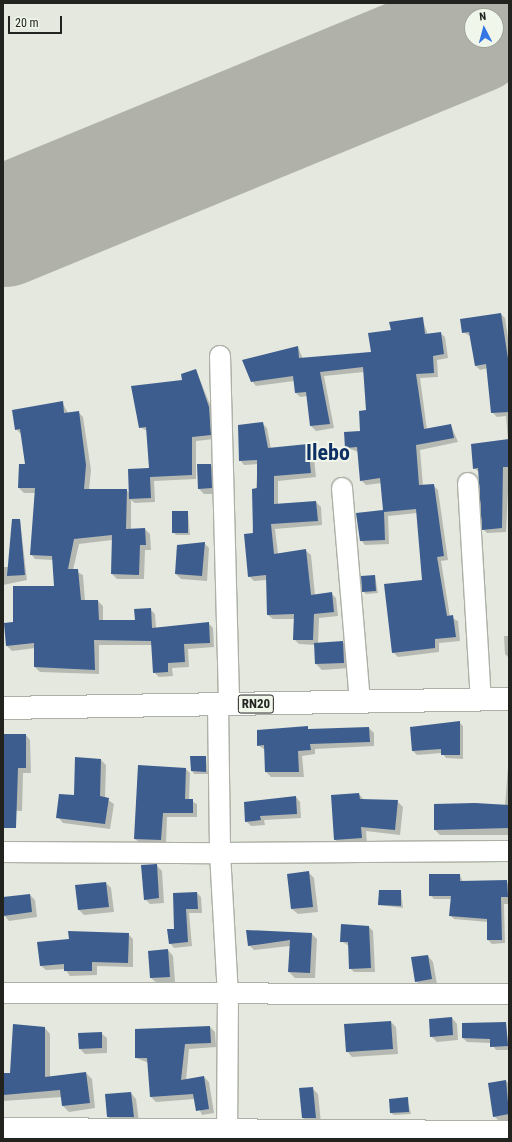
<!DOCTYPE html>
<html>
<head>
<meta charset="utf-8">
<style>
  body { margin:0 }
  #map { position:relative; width:512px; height:1142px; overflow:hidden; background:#e4e8de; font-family:"Roboto Condensed",sans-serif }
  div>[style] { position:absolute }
  .shadow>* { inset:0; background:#0003 }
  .runway>* { height:121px; margin:-60.5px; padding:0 60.5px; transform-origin:60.5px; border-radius:60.5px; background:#b0b2aa }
  .building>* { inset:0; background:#3d5d8f }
  .roads { filter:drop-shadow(1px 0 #acb0a6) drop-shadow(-1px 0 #acb0a6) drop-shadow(0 1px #acb0a6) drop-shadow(0 -1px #acb0a6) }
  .minor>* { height:20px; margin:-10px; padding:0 10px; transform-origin:10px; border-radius:10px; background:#fff }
  .primary>* { height:22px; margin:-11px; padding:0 11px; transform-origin:11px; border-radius:11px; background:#fff }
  span { translate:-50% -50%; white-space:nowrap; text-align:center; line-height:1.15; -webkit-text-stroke:4px #f1f6eb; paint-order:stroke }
  .shield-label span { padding:1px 3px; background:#f1f6eb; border:1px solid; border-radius:3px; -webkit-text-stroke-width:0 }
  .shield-label { font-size:13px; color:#22231f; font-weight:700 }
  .town-label { font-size:22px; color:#0e2f64; font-weight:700 }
  .frame { position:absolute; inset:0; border:4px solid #22231f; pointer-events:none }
  .north { position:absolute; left:464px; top:8px; width:40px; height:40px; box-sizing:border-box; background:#f1f6eb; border:1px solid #9ea299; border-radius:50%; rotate:354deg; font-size:11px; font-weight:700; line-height:16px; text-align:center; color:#22231f }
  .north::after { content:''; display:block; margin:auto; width:14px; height:18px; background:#3277e4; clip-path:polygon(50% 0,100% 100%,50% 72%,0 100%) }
  .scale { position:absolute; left:8px; top:16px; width:54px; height:18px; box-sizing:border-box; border:2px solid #22231f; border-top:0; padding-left:5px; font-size:12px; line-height:14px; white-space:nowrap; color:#22231f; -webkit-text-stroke:3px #f1f6eb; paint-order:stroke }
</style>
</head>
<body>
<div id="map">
  <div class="shadow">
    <i style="clip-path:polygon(501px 314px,505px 318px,509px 345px,509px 471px,506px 532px,487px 533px,483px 529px,479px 472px,474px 468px,508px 440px,506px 416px,497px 417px,492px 412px,488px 368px,480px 370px,476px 366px,470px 336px,463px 332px)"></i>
    <i style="clip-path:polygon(422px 318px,428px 335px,440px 333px,445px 337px,448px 358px,437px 360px,438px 377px,420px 378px,427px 430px,451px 425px,458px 442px,420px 450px,423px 486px,433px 485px,438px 490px,448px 560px,441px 561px,450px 617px,458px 621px,460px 641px,439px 643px,439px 652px,398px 657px,393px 652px,423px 581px,417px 513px,388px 516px,389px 544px,365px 545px,361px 540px,384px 510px,382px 483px,366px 485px,361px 480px,358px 452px,346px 447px,362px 432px,367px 411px,364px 372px,324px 376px,334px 428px,316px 431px,311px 426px,308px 396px,300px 397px,296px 393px,294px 381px,256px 386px,252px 381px,298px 347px,303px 359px,372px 352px,392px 331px)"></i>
    <i style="clip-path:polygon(196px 370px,213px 412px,214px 439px,196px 441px,196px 479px,154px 481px,155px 502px,135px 503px,131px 500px,131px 530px,145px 529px,150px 534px,151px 550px,145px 550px,144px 579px,117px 579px,112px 574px,112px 540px,79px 544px,73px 570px,83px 575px,85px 601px,98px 601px,103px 606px,103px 621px,136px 621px,150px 609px,155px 614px,156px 628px,208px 623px,213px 628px,214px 647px,188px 649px,189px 667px,172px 668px,173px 676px,159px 677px,154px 672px,152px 645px,99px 645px,99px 674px,40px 672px,35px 667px,35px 648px,12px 651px,7px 646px,5px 624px,14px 623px,55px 587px,53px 560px,35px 559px,31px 554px,36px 493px,24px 493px,19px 488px,26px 465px,22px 435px,16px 429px,62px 402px,68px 413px,78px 412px,83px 417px,91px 470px,89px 490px,126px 490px,130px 494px,150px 469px,147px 431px,140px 427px)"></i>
    <i style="clip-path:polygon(262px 423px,267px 428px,271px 449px,308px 445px,313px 450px,316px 477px,278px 481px,278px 505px,316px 502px,321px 507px,322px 525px,275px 529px,278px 554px,306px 551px,311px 555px,315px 595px,331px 593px,336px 598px,338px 616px,319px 618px,318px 644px,343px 642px,348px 648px,349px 668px,322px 670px,316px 664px,315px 645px,299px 644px,294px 639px,295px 619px,273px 619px,268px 615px,267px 580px,254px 581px,249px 576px,258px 464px,244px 465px,240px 460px)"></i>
    <i style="clip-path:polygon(211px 465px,216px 470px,217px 494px,204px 494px,199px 489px)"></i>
    <i style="clip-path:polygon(188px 512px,190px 535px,176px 535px,174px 533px)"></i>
    <i style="clip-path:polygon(20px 520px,27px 580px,3px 585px,3px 567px,9px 567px)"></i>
    <i style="clip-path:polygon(204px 543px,209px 548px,207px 581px,181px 579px,176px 574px)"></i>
    <i style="clip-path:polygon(375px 576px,378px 593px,366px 594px,363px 591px)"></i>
    <i style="clip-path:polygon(504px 636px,509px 636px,509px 658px,505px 654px)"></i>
    <i style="clip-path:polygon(459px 722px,463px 726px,463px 759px,446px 758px,442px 753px,417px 755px,413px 751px,411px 728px)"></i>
    <i style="clip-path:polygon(369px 728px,374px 733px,374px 746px,315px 749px,315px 754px,302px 756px,304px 777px,271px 777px,266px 772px,265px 750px,258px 745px)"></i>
    <i style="clip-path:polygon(26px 735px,30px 740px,31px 773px,23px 773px,22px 811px,3px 810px,3px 756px)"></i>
    <i style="clip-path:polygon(509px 754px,509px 835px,440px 835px,435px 830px,505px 806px)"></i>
    <i style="clip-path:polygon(206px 757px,208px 774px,194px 774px,192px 771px)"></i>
    <i style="clip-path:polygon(101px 760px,106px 765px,105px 798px,114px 804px,110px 829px,63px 823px,58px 817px)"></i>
    <i style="clip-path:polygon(186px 769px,190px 773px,189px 800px,197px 804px,197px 817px,167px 817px,166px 844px,140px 843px,135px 839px)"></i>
    <i style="clip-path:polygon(359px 794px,364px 800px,397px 801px,403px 807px,400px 835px,366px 831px,367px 843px,340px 845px,335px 839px)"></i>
    <i style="clip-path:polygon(296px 797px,300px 802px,301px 818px,264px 820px,265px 825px,251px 826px,246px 821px)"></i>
    <i style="clip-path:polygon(156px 865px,162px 871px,164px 903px,150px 904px,145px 899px)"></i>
    <i style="clip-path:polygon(308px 872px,314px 878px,318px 912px,298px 914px,292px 909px)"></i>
    <i style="clip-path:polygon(460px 875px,463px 882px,509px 883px,509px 904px,504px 904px,505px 943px,492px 944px,488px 940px,488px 922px,454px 919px,450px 915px,452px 899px,434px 899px,430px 895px)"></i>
    <i style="clip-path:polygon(106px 883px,111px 888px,114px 912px,84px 915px,79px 910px)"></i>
    <i style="clip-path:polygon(401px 891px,403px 908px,379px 905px)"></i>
    <i style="clip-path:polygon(197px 893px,201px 897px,202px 913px,189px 913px,192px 946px,174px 948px,170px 943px,175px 929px,174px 894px)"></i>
    <i style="clip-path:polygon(30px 895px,35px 900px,37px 917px,9px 921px,4px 915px,3px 898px)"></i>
    <i style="clip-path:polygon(369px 927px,373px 931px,375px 972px,354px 972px,350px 968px,349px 946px,341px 941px)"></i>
    <i style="clip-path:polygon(128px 934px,133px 939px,133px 967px,97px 966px,97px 975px,70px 976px,65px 969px,46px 970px,40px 965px)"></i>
    <i style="clip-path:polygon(312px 934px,317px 939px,315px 978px,295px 978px,289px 972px,290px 946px,254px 950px,249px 945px)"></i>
    <i style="clip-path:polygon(168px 950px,173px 956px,175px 982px,157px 983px,151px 978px)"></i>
    <i style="clip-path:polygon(428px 956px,433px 962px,437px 984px,422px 987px,416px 981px)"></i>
    <i style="clip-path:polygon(452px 1018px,457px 1024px,458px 1040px,437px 1042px,431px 1036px)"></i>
    <i style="clip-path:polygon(391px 1022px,396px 1027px,398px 1054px,352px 1057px,347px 1051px)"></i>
    <i style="clip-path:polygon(506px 1023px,509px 1050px,496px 1050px,491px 1043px,467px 1042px,463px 1038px)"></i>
    <i style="clip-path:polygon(44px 1027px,50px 1034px,50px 1077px,86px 1073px,92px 1079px,95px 1108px,69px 1112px,63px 1106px,62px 1097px,3px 1101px,3px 1074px,11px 1074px)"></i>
    <i style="clip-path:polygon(210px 1027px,215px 1032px,216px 1047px,189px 1049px,186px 1080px,204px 1077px,209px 1082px,214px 1113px,202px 1115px,195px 1099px,156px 1102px,151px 1097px,149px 1063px,136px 1058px)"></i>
    <i style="clip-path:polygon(101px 1033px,107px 1038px,107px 1053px,85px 1054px,80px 1049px)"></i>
    <i style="clip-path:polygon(506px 1081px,509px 1084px,509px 1120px,500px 1122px,494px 1116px)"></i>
    <i style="clip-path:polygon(312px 1088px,318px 1094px,321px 1123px,309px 1123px,303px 1118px)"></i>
    <i style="clip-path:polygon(131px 1093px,136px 1099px,139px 1122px,114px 1122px,108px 1117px)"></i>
    <i style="clip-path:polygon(407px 1098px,411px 1114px,394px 1115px,391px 1113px)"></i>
  </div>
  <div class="runway">
    <i style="left:3px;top:226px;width:507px;rotate:-22.37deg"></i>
  </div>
  <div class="building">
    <i style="clip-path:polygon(501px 313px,509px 365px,509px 412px,491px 413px,486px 364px,475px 366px,469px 332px,462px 333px,460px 319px)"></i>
    <i style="clip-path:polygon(423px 317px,425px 334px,441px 332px,444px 354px,433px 356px,434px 373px,416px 374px,424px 429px,451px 424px,454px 438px,416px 445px,419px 485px,434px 484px,444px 556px,437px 557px,447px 616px,453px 615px,456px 637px,435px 639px,435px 648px,392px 653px,384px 584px,422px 580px,416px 509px,384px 512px,385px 540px,360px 541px,356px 513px,383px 510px,380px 478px,360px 481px,357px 447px,345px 448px,344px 432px,360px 431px,359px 411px,366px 410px,363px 367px,320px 372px,330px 424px,310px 426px,306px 392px,295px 393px,293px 376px,251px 382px,242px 360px,298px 346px,299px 358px,371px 352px,368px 333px,391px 330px,389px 322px)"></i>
    <i style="clip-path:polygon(196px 369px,209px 407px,211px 435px,192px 437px,192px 475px,150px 477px,151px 498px,129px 499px,128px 469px,149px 468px,146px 427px,139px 428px,131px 386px,182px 380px,181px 374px)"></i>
    <i style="clip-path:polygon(63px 401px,64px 413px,79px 411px,86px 465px,84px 489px,127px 489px,126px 529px,145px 528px,146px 545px,140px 545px,139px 575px,111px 574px,112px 535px,74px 539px,68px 569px,78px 569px,81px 600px,98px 600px,99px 620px,135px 620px,134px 609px,151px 608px,152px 628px,209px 622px,210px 643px,184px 644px,185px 662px,168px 663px,168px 672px,153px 673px,151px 641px,94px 640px,95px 670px,34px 667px,34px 643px,6px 646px,4px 623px,13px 622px,13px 586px,54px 586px,52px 556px,30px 555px,35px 488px,18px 488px,19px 464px,25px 464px,20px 429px,15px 430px,12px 410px)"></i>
    <i style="clip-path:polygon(263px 422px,268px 448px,308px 444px,311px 473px,274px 476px,274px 504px,316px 501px,318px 521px,271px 524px,274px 554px,306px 549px,311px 595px,332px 592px,334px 612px,314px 614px,313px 640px,293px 640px,294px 614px,267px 615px,266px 575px,248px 577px,244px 534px,253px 533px,252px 489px,257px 488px,257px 460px,239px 461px,238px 425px)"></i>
    <i style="clip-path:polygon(509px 439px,509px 467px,503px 467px,502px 528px,482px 530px,478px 468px,473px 469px,471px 444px)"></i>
    <i style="clip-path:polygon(197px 464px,211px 464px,212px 488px,198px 489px)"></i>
    <i style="clip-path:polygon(172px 511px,188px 511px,188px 533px,172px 533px)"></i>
    <i style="clip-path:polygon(12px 519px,20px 519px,25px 575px,7px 576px)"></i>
    <i style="clip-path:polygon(205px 542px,202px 576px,175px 574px,177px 545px)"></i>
    <i style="clip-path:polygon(375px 575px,376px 591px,362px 592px,361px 576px)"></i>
    <i style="clip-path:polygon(343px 641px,344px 663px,315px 664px,314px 643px)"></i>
    <i style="clip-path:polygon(460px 721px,460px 755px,441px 755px,441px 749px,412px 751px,410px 727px)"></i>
    <i style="clip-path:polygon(308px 726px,308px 729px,369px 727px,370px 742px,310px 744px,311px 750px,298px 751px,299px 772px,265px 772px,264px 745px,257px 746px,257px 730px)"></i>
    <i style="clip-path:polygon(3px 734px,26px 734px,26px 768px,18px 768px,16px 828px,4px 828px)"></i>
    <i style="clip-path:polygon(190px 756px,206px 756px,206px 772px,191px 771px)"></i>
    <i style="clip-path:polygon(75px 757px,101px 759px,100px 796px,109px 798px,105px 824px,56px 818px,59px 794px,74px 795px)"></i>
    <i style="clip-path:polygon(138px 765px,186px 768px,185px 799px,193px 799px,193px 813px,163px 813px,161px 840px,134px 839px)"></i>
    <i style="clip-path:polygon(359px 793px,360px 799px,398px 800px,395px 830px,361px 827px,362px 838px,334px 840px,331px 795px)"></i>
    <i style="clip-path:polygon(296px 796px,297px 814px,260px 816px,261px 820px,245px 822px,244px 802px)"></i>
    <i style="clip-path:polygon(475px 803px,509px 805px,509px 828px,434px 830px,434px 804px)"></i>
    <i style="clip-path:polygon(157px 864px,159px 898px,144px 900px,141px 865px)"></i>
    <i style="clip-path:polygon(309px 871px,313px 907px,291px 909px,287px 874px)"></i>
    <i style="clip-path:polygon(429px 874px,460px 874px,460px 881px,507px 880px,508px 897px,501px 897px,502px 940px,487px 940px,487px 919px,449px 916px,451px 896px,429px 896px)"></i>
    <i style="clip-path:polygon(106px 882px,109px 907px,78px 910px,75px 885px)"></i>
    <i style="clip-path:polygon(379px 890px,401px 890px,401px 906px,378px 905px)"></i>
    <i style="clip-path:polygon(197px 892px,198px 909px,186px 909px,188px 942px,169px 944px,167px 929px,174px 929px,173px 893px)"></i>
    <i style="clip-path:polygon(30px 894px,32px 912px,3px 916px,3px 897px)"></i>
    <i style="clip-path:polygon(341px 924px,369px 926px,371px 968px,349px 969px,348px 942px,340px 942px)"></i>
    <i style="clip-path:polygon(246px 930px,312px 933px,310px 973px,288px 972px,290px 940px,248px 946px)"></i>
    <i style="clip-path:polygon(68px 931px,129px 933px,128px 963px,92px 962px,92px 971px,64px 971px,64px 964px,40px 966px,37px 942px,69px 939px)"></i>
    <i style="clip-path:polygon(168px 949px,170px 977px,150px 978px,148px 951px)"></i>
    <i style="clip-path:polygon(428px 955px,432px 979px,415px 982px,411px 957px)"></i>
    <i style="clip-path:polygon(452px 1017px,453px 1035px,430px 1037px,429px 1019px)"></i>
    <i style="clip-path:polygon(391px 1021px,393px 1049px,346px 1052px,344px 1024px)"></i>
    <i style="clip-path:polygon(506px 1022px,508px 1046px,490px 1047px,490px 1039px,462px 1038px,462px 1023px)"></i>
    <i style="clip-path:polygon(13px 1024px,45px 1027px,45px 1077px,86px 1072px,90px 1103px,62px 1106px,60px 1090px,3px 1095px,3px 1073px,10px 1073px)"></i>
    <i style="clip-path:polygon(210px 1026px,211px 1043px,185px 1044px,181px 1080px,204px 1076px,209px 1109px,196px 1111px,193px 1094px,150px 1097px,147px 1058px,135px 1058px,135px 1029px)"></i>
    <i style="clip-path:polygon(102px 1032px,102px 1048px,79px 1049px,78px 1033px)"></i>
    <i style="clip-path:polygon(506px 1080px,509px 1114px,493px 1117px,488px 1083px)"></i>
    <i style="clip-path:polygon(313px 1087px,316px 1118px,302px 1118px,299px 1088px)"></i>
    <i style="clip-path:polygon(131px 1092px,134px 1117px,107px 1117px,105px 1094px)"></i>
    <i style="clip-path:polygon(408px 1097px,409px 1112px,390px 1113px,389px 1099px)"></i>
  </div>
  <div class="roads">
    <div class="minor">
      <i style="left:220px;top:356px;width:348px;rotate:88.5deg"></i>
      <i style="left:468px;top:483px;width:216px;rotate:86.6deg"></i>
      <i style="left:342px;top:488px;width:215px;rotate:85.2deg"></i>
      <i style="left:218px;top:704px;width:149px;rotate:89.2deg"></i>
      <i style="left:220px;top:853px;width:289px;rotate:-0.4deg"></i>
      <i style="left:3px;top:852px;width:217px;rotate:0.3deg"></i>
      <i style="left:220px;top:853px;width:142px;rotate:86.8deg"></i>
      <i style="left:228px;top:995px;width:144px;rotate:90.4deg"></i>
      <i style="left:3px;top:993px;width:506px;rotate:0.11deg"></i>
      <i style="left:3px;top:1128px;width:506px;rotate:0.34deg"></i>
    </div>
    <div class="primary">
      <i style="left:3px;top:708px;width:506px;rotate:-1.02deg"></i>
    </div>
  </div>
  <div class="shield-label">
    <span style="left:256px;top:704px">RN20</span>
  </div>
  <div class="town-label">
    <span style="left:328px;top:453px">Ilebo</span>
  </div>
  <div class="frame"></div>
  <div class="north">N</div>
  <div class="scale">20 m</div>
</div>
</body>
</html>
